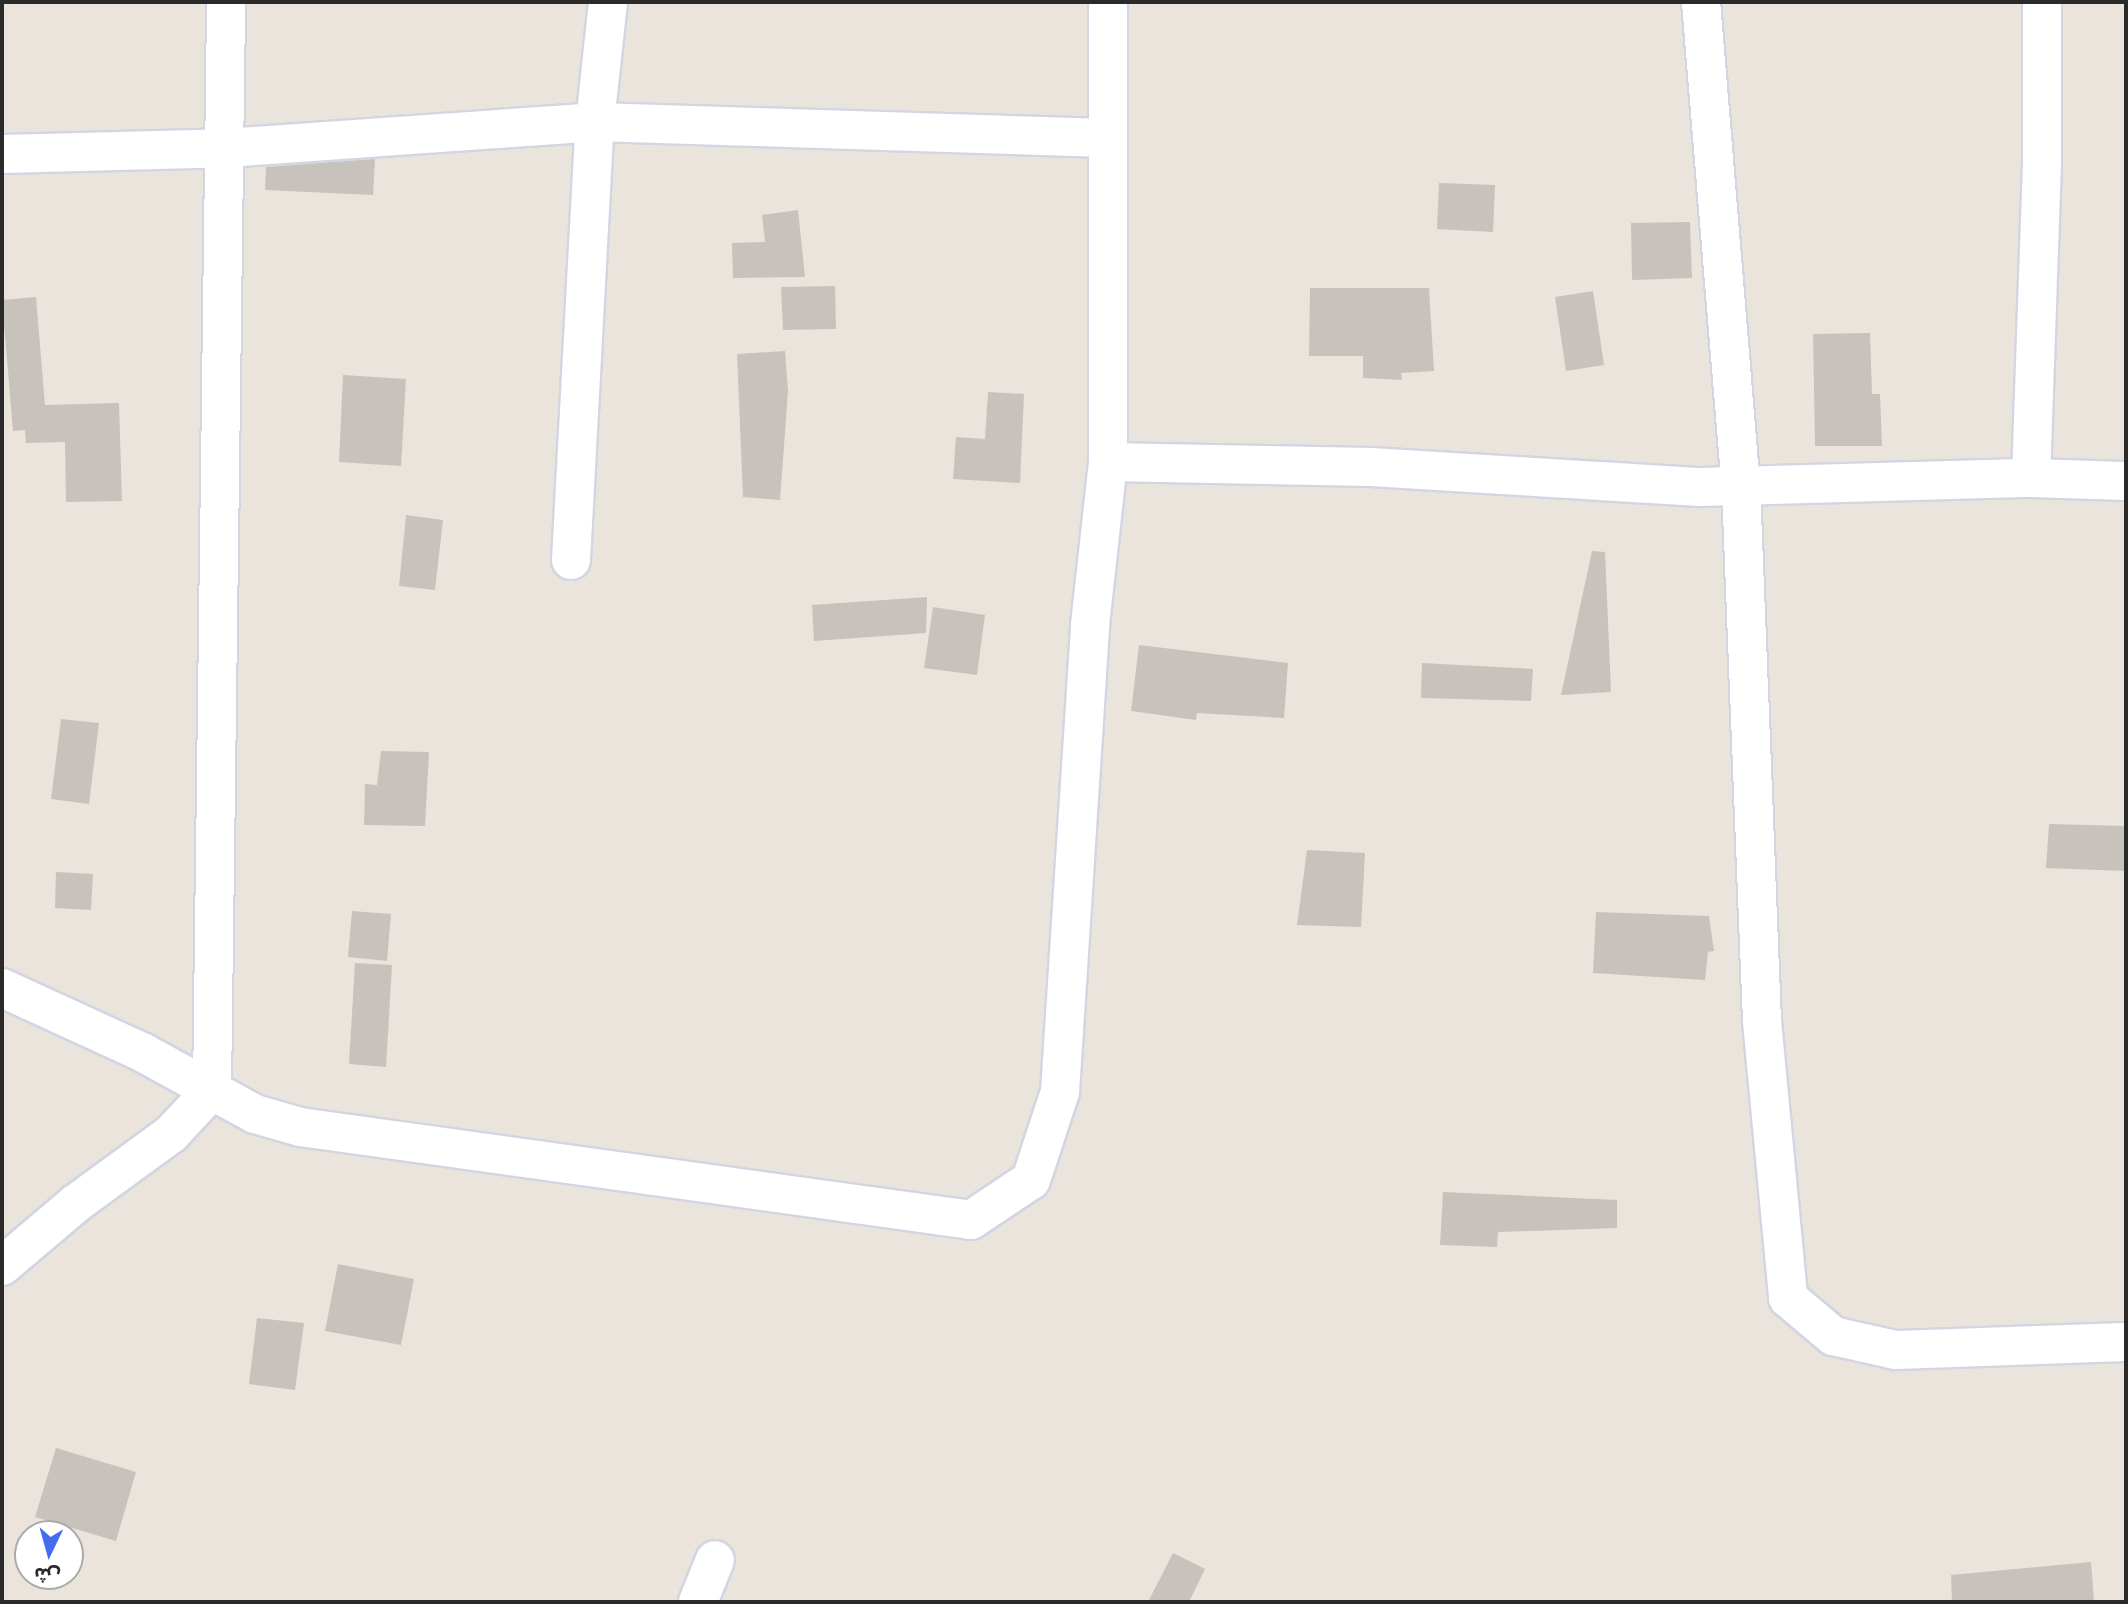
<!DOCTYPE html>
<html>
<head>
<meta charset="utf-8">
<style>
  body { margin:0 }
  #map { position:relative; width:2128px; height:1604px; overflow:hidden; background:#ebe4dc; font-family:"Source Sans 3","Noto Sans Arabic",sans-serif }
  div>[style] { position:absolute }
  .building>* { inset:0; background:#c7c2bb }
  .roads { filter:drop-shadow(2px 0 #d2d5e2) drop-shadow(-2px 0 #d2d5e2) drop-shadow(0 2px #d2d5e2) drop-shadow(0 -2px #d2d5e2) }
  .minor>* { height:38px; margin:-19px; padding:0 19px; transform-origin:19px; border-radius:19px; background:#fff }
  span { translate:-50% -50%; white-space:nowrap; text-align:center; line-height:1.15; -webkit-text-stroke:7px #fff; paint-order:stroke }
  .frame { position:absolute; inset:0; border:4px solid #2a2a2a; pointer-events:none }
  .north { position:absolute; left:14px; top:1520px; width:70px; height:70px; box-sizing:border-box; background:#fff; border:2px solid #aaa; border-radius:50%; rotate:185deg; font-size:19px; font-weight:700; line-height:28px; text-align:center; color:#2a2a2a }
  .north::after { content:''; display:block; margin:auto; width:24px; height:32px; background:#446cf0; clip-path:polygon(50% 0,100% 100%,50% 72%,0 100%) }
</style>
</head>
<body>
<div id="map">
  <div class="building">
    <i style="clip-path:polygon(375px 159px,373px 195px,265px 190px,266px 167px)"></i>
    <i style="clip-path:polygon(1439px 183px,1495px 185px,1493px 232px,1437px 229px)"></i>
    <i style="clip-path:polygon(798px 210px,805px 277px,733px 278px,732px 243px,765px 242px,762px 215px)"></i>
    <i style="clip-path:polygon(1690px 222px,1692px 278px,1632px 280px,1631px 223px)"></i>
    <i style="clip-path:polygon(835px 286px,836px 329px,783px 330px,781px 287px)"></i>
    <i style="clip-path:polygon(1310px 288px,1429px 288px,1434px 371px,1401px 373px,1402px 380px,1363px 378px,1363px 356px,1309px 356px)"></i>
    <i style="clip-path:polygon(1593px 291px,1604px 365px,1566px 371px,1555px 297px)"></i>
    <i style="clip-path:polygon(36px 297px,45px 405px,119px 403px,122px 501px,66px 502px,65px 442px,26px 443px,25px 430px,13px 431px,2px 300px)"></i>
    <i style="clip-path:polygon(1870px 333px,1872px 394px,1880px 394px,1882px 446px,1815px 446px,1813px 334px)"></i>
    <i style="clip-path:polygon(785px 351px,788px 391px,780px 500px,743px 497px,737px 354px)"></i>
    <i style="clip-path:polygon(343px 375px,406px 379px,401px 466px,339px 462px)"></i>
    <i style="clip-path:polygon(988px 392px,1024px 394px,1020px 483px,953px 479px,956px 437px,985px 439px)"></i>
    <i style="clip-path:polygon(406px 515px,443px 520px,435px 590px,399px 586px)"></i>
    <i style="clip-path:polygon(1592px 551px,1605px 552px,1611px 692px,1561px 695px)"></i>
    <i style="clip-path:polygon(927px 597px,926px 633px,814px 641px,812px 605px)"></i>
    <i style="clip-path:polygon(933px 607px,985px 615px,977px 675px,924px 668px)"></i>
    <i style="clip-path:polygon(1139px 645px,1288px 663px,1284px 718px,1197px 713px,1196px 720px,1131px 711px)"></i>
    <i style="clip-path:polygon(1422px 663px,1533px 669px,1531px 701px,1421px 698px)"></i>
    <i style="clip-path:polygon(61px 719px,99px 723px,89px 804px,51px 799px)"></i>
    <i style="clip-path:polygon(381px 751px,429px 752px,425px 826px,364px 825px,365px 784px,377px 785px)"></i>
    <i style="clip-path:polygon(2049px 824px,2126px 826px,2126px 871px,2046px 868px)"></i>
    <i style="clip-path:polygon(1307px 850px,1365px 853px,1361px 927px,1297px 925px)"></i>
    <i style="clip-path:polygon(56px 872px,93px 874px,91px 910px,55px 908px)"></i>
    <i style="clip-path:polygon(352px 911px,391px 914px,387px 961px,348px 957px)"></i>
    <i style="clip-path:polygon(1596px 912px,1709px 916px,1714px 951px,1708px 952px,1705px 980px,1593px 973px)"></i>
    <i style="clip-path:polygon(355px 963px,392px 965px,386px 1067px,349px 1064px)"></i>
    <i style="clip-path:polygon(1443px 1192px,1617px 1200px,1617px 1228px,1498px 1232px,1497px 1247px,1440px 1245px)"></i>
    <i style="clip-path:polygon(338px 1264px,414px 1279px,401px 1345px,325px 1331px)"></i>
    <i style="clip-path:polygon(257px 1318px,304px 1323px,295px 1390px,249px 1384px)"></i>
    <i style="clip-path:polygon(56px 1448px,136px 1472px,116px 1541px,35px 1517px)"></i>
    <i style="clip-path:polygon(1173px 1553px,1205px 1569px,1189px 1602px,1148px 1602px)"></i>
    <i style="clip-path:polygon(2091px 1562px,2094px 1602px,1952px 1602px,1951px 1575px)"></i>
  </div>
  <div class="roads">
    <div class="minor">
      <i style="left:1701px;top:2px;width:487px;rotate:85.3deg"></i>
      <i style="left:1741px;top:487px;width:534px;rotate:87.75deg"></i>
      <i style="left:1762px;top:1021px;width:278px;rotate:84.6deg"></i>
      <i style="left:1788px;top:1298px;width:59px;rotate:40.2deg"></i>
      <i style="left:1833px;top:1336px;width:64px;rotate:12.7deg"></i>
      <i style="left:1895px;top:1350px;width:231px;rotate:-2deg"></i>
      <i style="left:2px;top:154px;width:224px;rotate:-1.5deg"></i>
      <i style="left:226px;top:148px;width:370px;rotate:-4deg"></i>
      <i style="left:595px;top:122px;width:511px;rotate:1.79deg"></i>
      <i style="left:1108px;top:462px;width:263px;rotate:1.1deg"></i>
      <i style="left:1371px;top:467px;width:330px;rotate:3.5deg"></i>
      <i style="left:1700px;top:487px;width:331px;rotate:-1.6deg"></i>
      <i style="left:2031px;top:478px;width:95px;rotate:1.8deg"></i>
      <i style="left:2031px;top:478px;width:318px;rotate:-88deg"></i>
      <i style="left:2042px;top:160px;width:158px;rotate:-90deg"></i>
      <i style="left:571px;top:560px;width:439px;rotate:-86.9deg"></i>
      <i style="left:595px;top:122px;width:121px;rotate:-83.8deg"></i>
      <i style="left:2px;top:988px;width:154px;rotate:24.6deg"></i>
      <i style="left:142px;top:1052px;width:129px;rotate:28.8deg"></i>
      <i style="left:255px;top:1114px;width:47px;rotate:16.1deg"></i>
      <i style="left:300px;top:1127px;width:677px;rotate:7.89deg"></i>
      <i style="left:971px;top:1220px;width:72px;rotate:-33.7deg"></i>
      <i style="left:1031px;top:1180px;width:93px;rotate:-71.8deg"></i>
      <i style="left:1060px;top:1092px;width:468px;rotate:-86.3deg"></i>
      <i style="left:1090px;top:625px;width:164px;rotate:-83.7deg"></i>
      <i style="left:1108px;top:462px;width:460px;rotate:-90deg"></i>
      <i style="left:2px;top:1266px;width:96px;rotate:-40.3deg"></i>
      <i style="left:75px;top:1204px;width:119px;rotate:-36.1deg"></i>
      <i style="left:171px;top:1134px;width:60px;rotate:-47deg"></i>
      <i style="left:212px;top:1090px;width:1088px;rotate:-89.26deg"></i>
      <i style="left:698px;top:1602px;width:45px;rotate:-68deg"></i>
    </div>
  </div>
  <div class="frame"></div>
  <div class="north">ش</div>
</div>
</body>
</html>
